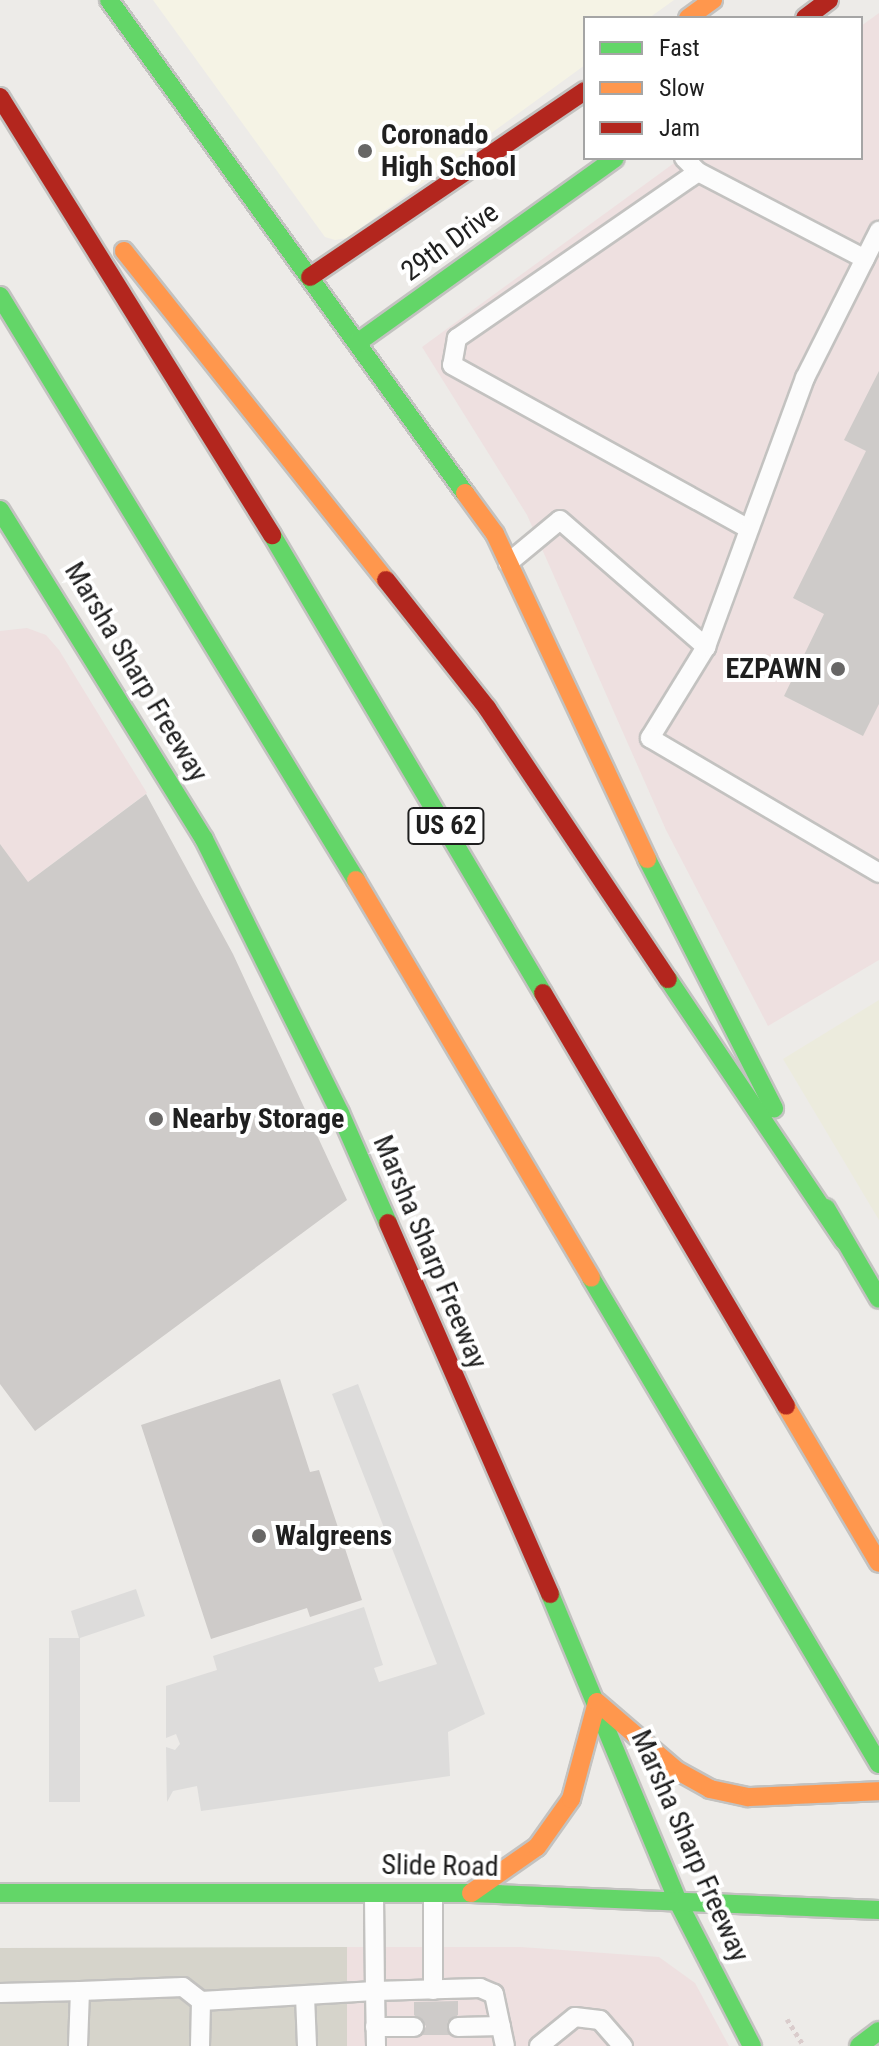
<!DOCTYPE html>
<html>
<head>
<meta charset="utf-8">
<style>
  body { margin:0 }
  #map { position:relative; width:879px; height:2046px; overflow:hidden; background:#edebe8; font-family:"Roboto Condensed",sans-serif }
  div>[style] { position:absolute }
  .commercial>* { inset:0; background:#eee0e0 }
  .education>* { inset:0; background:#f5f3e5 }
  .construction>* { inset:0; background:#d6d4cb }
  .farmland>* { inset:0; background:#ecebdd }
  .parking>* { inset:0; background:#dddcdb }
  .building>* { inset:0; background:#cecbc9 }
  .path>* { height:5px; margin-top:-2.5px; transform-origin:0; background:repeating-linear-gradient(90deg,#dacccc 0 4px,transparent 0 8px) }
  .roads { filter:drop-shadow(2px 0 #c3c2c0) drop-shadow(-2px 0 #c3c2c0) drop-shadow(0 2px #c3c2c0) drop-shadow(0 -2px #c3c2c0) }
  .lane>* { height:18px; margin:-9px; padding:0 9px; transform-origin:9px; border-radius:9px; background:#fcfcfc }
  .fast>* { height:18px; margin:-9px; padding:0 9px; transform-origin:9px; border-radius:9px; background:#63d668 }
  .slow>* { height:18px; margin:-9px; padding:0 9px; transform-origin:9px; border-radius:9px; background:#ff974d }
  .jam>* { height:18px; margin:-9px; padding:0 9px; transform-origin:9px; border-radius:9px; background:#b3261e }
  .dots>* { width:22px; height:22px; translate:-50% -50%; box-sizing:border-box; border:4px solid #fff; border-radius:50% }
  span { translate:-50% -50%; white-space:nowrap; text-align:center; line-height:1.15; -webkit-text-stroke:8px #fff; paint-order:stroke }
  .shield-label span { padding:2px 6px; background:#fff; border:2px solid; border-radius:6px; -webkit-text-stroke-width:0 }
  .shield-label { font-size:26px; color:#1f1f1f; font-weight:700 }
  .poi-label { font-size:28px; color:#1f1f1f; font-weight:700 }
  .left { translate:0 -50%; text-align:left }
  .right { translate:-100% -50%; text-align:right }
  .street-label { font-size:28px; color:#1f1f1f }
  .legend { position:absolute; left:583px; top:16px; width:280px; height:144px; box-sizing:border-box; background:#fff; border:2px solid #a5a5a5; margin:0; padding:10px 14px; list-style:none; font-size:24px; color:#1f1f1f }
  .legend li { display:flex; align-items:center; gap:16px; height:40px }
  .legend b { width:40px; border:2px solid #a5a5a5 }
</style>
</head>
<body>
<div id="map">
  <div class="commercial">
    <i style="clip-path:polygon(879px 13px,879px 960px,768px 1026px,666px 830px,527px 515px,422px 347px,681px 158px,861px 158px,861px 26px)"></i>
    <i style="clip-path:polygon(27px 628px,46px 635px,59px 650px,147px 793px,0 903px,0 631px)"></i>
    <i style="clip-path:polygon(347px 1947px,521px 1947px,659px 1957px,695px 1983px,729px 2046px,347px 2046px)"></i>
  </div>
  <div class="education">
    <i style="clip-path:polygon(153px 0,674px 0,649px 18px,585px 18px,585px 65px,347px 238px,335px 240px,325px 237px)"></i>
  </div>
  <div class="construction">
    <i style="clip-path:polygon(347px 1947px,347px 2046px,0 2046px,0 1948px)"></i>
  </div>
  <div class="farmland">
    <i style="clip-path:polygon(879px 1000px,879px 1220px,783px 1059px)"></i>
  </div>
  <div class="parking">
    <i style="clip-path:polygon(358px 1384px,485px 1714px,448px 1732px,450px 1776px,201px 1811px,197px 1786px,173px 1791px,167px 1802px,166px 1747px,175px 1750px,180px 1744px,176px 1734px,166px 1738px,166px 1686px,217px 1670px,213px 1656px,364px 1607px,383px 1665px,374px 1668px,379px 1682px,437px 1664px,332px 1394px)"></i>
    <i style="clip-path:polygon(136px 1589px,145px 1616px,80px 1638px,80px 1802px,49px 1802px,49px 1638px,79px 1638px,71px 1611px)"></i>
  </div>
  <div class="building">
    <i style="clip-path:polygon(879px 371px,879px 704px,863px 736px,784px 696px,824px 614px,793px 598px,866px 451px,844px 440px)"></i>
    <i style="clip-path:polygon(146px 794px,233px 954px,347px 1200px,35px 1431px,0 1384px,0 844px,28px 882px)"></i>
    <i style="clip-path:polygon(280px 1379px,310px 1472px,319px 1470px,362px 1600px,310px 1617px,307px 1608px,211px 1639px,141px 1425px)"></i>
    <i style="clip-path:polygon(458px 2001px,458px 2015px,447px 2022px,450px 2035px,422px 2035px,426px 2026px,414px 2015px,414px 2002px)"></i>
  </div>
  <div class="path">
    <i style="left:787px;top:2019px;width:32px;rotate:58deg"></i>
  </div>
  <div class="roads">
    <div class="lane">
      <i style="left:684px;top:158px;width:20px;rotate:45deg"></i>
      <i style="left:698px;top:172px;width:293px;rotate:145.4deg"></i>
      <i style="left:457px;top:338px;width:27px;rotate:100deg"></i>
      <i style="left:452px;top:365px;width:339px;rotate:28.9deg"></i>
      <i style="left:698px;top:172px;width:188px;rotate:27.5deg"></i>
      <i style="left:508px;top:563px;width:67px;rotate:-39.6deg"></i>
      <i style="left:560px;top:520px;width:194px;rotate:41deg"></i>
      <i style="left:706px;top:647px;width:107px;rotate:121.6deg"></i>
      <i style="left:650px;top:738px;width:266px;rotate:30.5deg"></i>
      <i style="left:706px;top:647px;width:287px;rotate:-69.8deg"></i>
      <i style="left:805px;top:378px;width:165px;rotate:-63.3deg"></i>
      <i style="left:433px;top:1893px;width:97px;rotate:90deg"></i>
      <i style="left:80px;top:1991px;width:103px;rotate:-2.2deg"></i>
      <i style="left:183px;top:1987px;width:23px;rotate:38deg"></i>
      <i style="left:0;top:1993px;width:80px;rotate:-1.4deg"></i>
      <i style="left:80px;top:1991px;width:55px;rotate:92.1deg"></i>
      <i style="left:305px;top:1996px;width:50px;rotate:87.7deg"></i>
      <i style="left:375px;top:2027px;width:39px"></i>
      <i style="left:458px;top:2027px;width:43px;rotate:-1.3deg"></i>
      <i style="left:200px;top:2046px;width:45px;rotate:-88.7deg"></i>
      <i style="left:201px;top:2001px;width:174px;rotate:-3.3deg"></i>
      <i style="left:375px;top:1991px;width:98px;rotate:-90.6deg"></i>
      <i style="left:376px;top:2046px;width:55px;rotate:-91deg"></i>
      <i style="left:375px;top:1991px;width:105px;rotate:-1.6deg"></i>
      <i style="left:480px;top:1988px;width:15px;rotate:23deg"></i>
      <i style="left:494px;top:1994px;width:53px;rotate:78.1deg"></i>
      <i style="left:539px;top:2046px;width:46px;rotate:-38.9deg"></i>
      <i style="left:575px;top:2017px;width:25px;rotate:7deg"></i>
      <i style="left:600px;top:2020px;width:35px;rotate:49deg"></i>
    </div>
    <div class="fast">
      <i style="left:109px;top:0;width:608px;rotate:54.17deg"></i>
      <i style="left:0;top:296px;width:684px;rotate:58.63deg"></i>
      <i style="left:357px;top:343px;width:317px;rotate:-35.6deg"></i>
      <i style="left:0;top:510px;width:387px;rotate:58.2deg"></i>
      <i style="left:204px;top:839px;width:306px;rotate:63.6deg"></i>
      <i style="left:340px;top:1113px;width:120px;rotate:66.4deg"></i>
      <i style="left:272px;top:535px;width:532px;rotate:59.39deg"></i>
      <i style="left:647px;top:859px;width:280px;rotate:63deg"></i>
      <i style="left:668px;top:979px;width:316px;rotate:56.1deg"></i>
      <i style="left:826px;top:1208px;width:105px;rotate:59.8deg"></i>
      <i style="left:591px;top:1278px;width:565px;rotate:59.35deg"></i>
      <i style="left:550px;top:1594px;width:334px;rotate:67.4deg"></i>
      <i style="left:678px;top:1902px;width:162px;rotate:62.8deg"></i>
      <i style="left:0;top:1893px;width:471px"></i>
      <i style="left:471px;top:1893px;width:408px;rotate:2.4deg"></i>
      <i style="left:859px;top:2046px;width:25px;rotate:-37deg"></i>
    </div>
    <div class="slow">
      <i style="left:688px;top:18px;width:31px;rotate:-36deg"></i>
      <i style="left:124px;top:251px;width:421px;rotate:51.5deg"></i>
      <i style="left:465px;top:493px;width:51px;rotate:53.8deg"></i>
      <i style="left:495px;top:534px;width:359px;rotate:64.9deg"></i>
      <i style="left:356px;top:880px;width:462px;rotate:59.4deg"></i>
      <i style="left:786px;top:1406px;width:182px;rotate:59.4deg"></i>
      <i style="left:471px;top:1893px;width:80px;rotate:-34.9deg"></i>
      <i style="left:537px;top:1847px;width:59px;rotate:-54.7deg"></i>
      <i style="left:571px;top:1799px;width:100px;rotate:-75deg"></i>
      <i style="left:597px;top:1702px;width:104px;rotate:40.7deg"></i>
      <i style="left:676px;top:1770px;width:39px;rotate:29deg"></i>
      <i style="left:710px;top:1789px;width:39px;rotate:12deg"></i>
      <i style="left:748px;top:1797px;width:131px;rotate:-2.6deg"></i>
    </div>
    <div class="jam">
      <i style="left:805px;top:18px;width:30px;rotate:-37deg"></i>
      <i style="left:0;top:97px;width:516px;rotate:58.16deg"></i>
      <i style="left:310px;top:277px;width:332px;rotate:-34.1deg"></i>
      <i style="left:386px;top:580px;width:163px;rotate:51.7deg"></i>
      <i style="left:487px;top:708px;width:326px;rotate:56.3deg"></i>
      <i style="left:543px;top:993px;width:479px;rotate:59.5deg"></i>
      <i style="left:388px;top:1223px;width:405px;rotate:66.4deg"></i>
    </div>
  </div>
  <div class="dots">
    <i style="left:365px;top:151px;background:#676665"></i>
    <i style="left:838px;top:669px;background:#676665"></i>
    <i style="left:156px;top:1119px;background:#676665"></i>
    <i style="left:259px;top:1536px;background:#676665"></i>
  </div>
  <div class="shield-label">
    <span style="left:446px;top:826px">US 62</span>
  </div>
  <div class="poi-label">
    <span class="left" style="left:381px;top:151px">Coronado<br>High School</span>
    <span class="right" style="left:822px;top:669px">EZPAWN</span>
    <span class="left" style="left:172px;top:1119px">Nearby Storage</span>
    <span class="left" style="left:275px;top:1536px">Walgreens</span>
  </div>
  <div class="street-label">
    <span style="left:450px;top:242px;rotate:-36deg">29th Drive</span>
    <span style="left:136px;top:672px;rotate:59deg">Marsha Sharp Freeway</span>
    <span style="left:430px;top:1252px;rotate:67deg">Marsha Sharp Freeway</span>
    <span style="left:690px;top:1846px;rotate:66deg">Marsha Sharp Freeway</span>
    <span style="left:440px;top:1866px;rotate:1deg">Slide Road</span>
  </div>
  <ul class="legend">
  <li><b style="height:10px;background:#63d668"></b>Fast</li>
  <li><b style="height:10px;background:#ff974d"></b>Slow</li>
  <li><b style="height:10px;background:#b3261e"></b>Jam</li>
  </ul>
</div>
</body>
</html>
